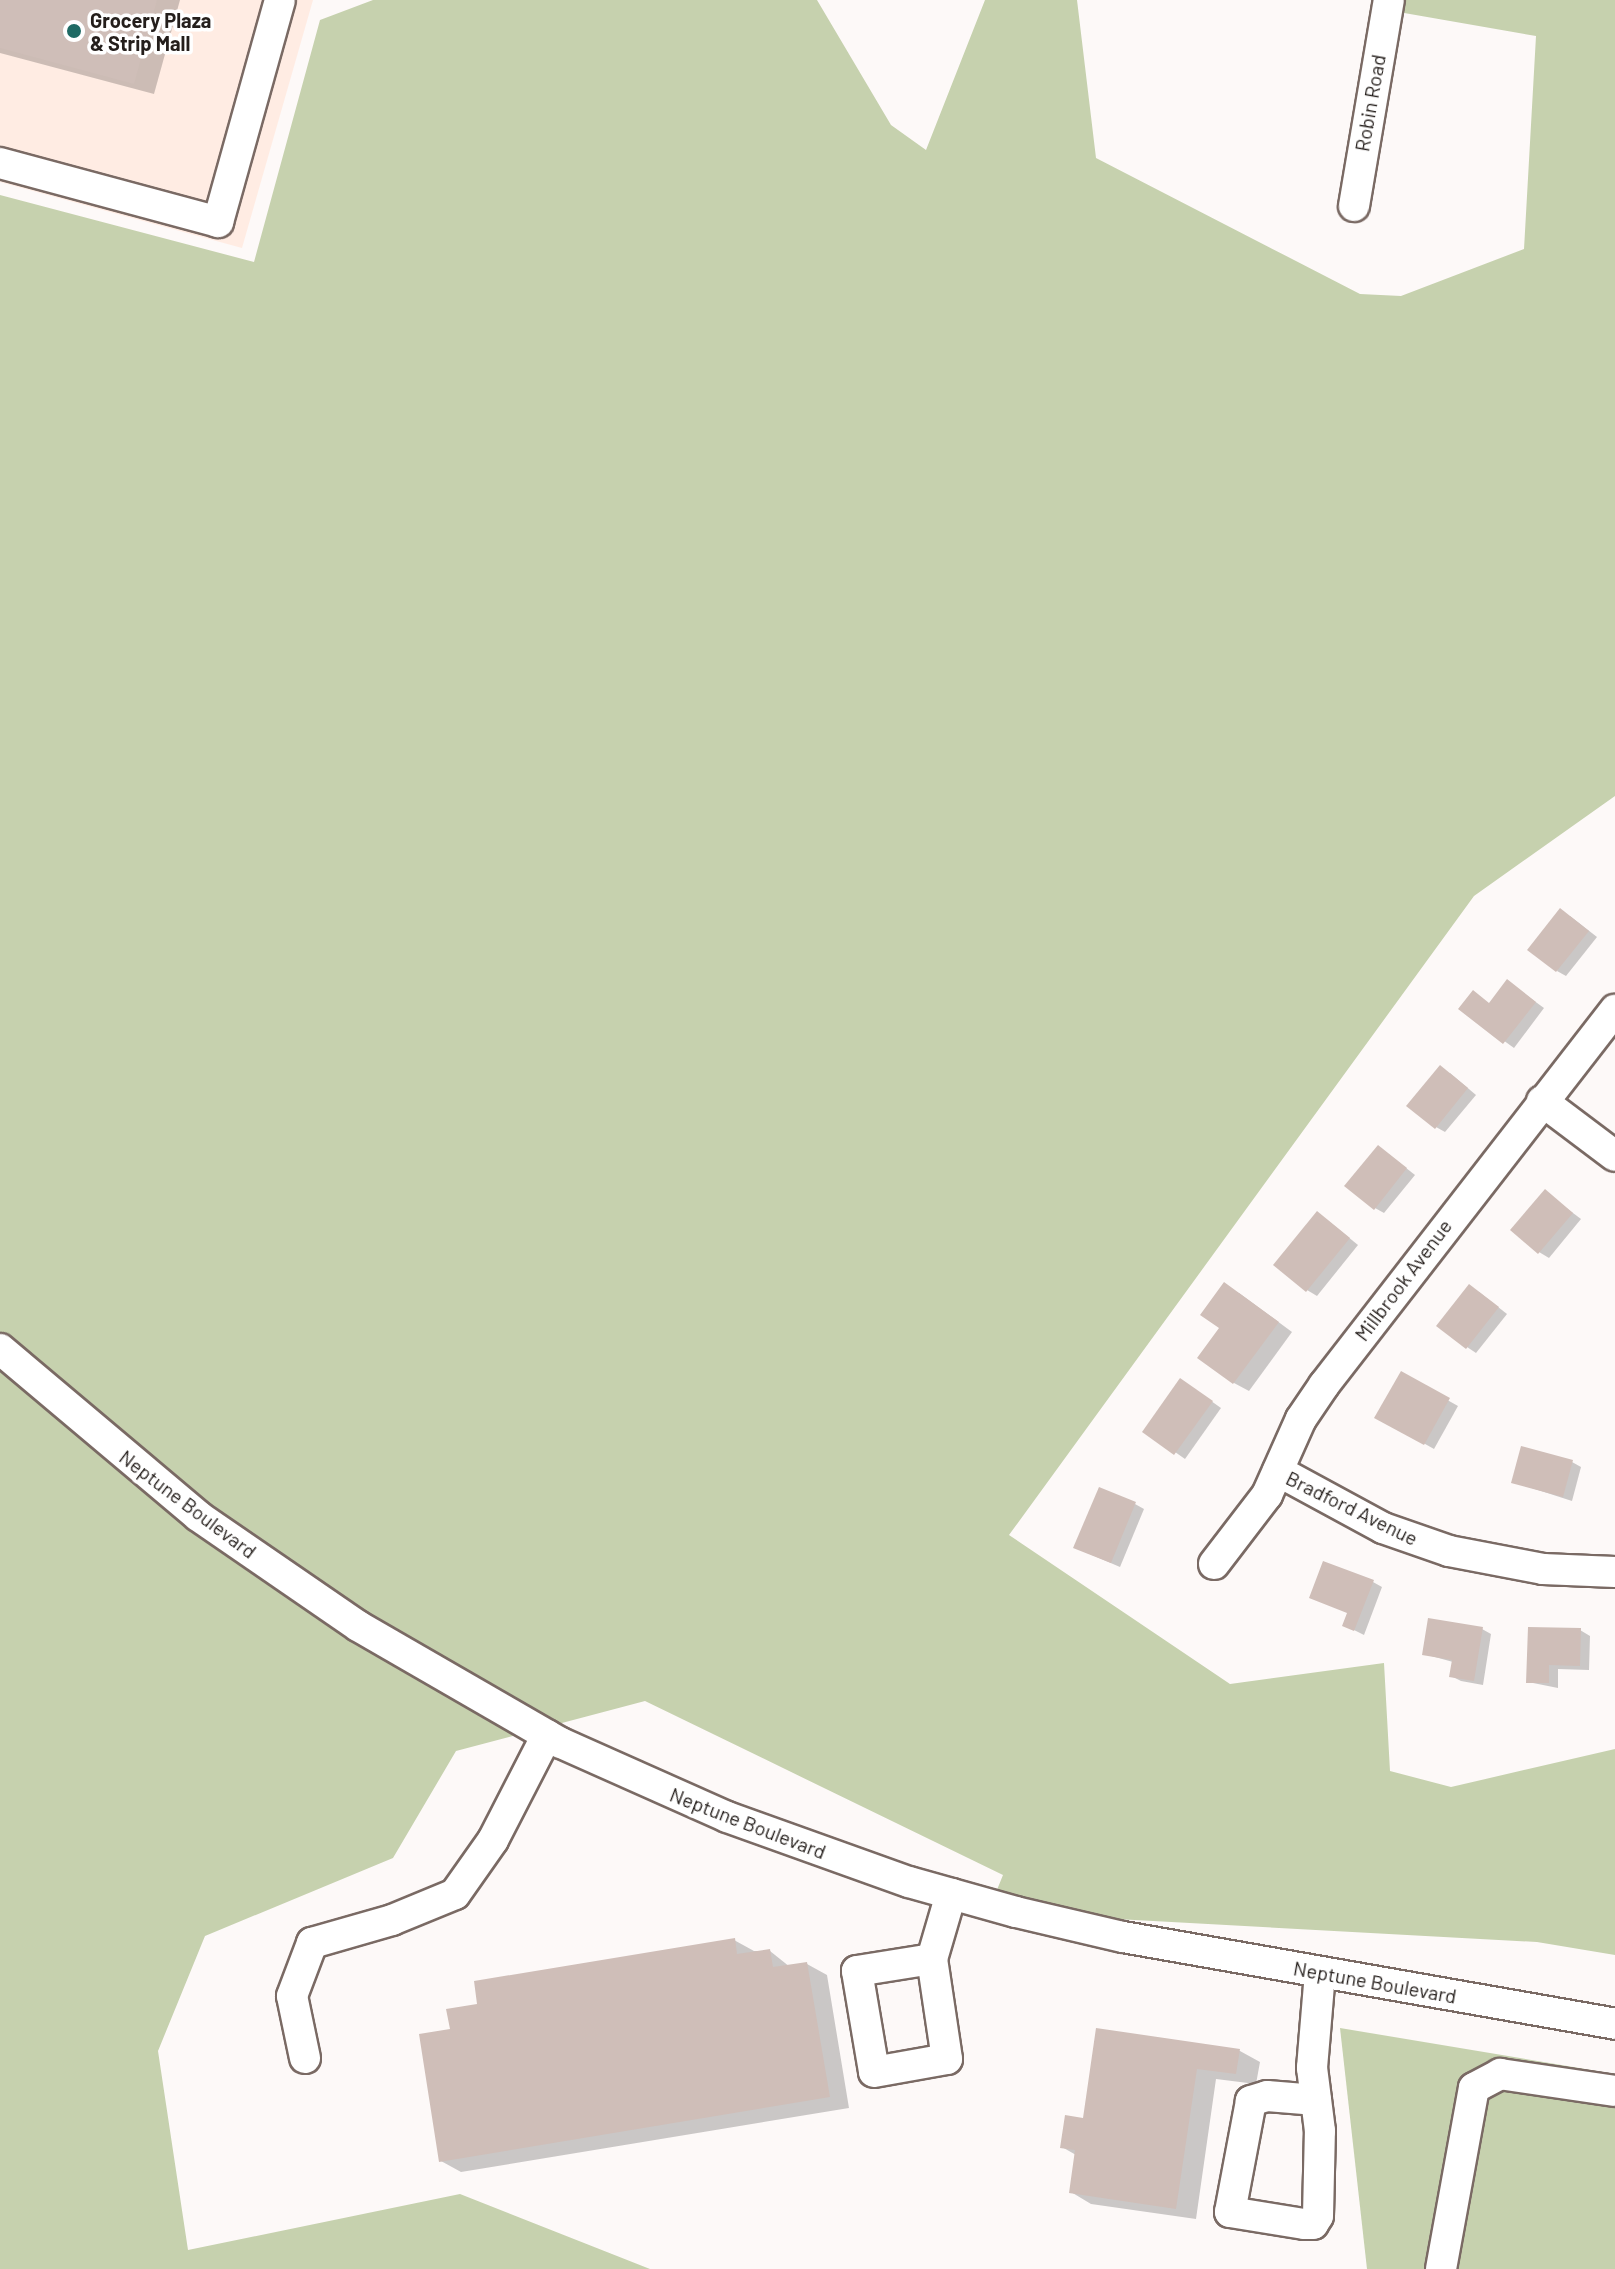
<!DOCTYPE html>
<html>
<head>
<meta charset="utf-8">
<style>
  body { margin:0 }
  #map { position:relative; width:1615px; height:2269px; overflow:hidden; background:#fdf9f8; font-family:Barlow,sans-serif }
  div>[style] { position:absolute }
  .commercial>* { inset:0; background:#ffece3 }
  .green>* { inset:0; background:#c6d1ae }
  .shadow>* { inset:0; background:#0003 }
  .building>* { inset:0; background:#cfbeb8 }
  .roads { filter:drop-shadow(2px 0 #7a6a64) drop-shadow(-2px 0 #7a6a64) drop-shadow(0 2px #7a6a64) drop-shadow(0 -2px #7a6a64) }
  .minor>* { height:30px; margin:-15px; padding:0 15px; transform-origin:15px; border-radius:15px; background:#fff }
  .dots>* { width:22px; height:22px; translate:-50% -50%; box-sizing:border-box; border:4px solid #fff; border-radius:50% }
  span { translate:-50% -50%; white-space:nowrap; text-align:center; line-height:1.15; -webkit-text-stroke:7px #fff; paint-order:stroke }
  .poi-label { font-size:20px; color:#241e1b; font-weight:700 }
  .left { translate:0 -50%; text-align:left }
  .street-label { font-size:20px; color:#241e1b }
</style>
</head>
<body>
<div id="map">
  <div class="commercial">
    <i style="clip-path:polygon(0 0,313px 0,242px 248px,0 182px)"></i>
  </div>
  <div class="green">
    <i style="clip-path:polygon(373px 0,817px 0,891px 125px,926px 150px,985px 0,1077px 0,1096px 158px,1360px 294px,1401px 296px,1524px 249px,1536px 36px,1387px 10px,1389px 0,1615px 0,1615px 796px,1474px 896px,1009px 1535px,1230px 1684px,1384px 1663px,1390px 1771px,1451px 1787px,1615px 1749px,1615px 1955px,1537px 1942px,988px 1912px,1003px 1875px,645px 1701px,456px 1751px,393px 1858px,205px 1936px,158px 2051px,188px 2250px,460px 2194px,650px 2269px,0 2269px,0 195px,254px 262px,320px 20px)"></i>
    <i style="clip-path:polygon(1340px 2028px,1615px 2074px,1615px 2269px,1367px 2269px)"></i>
  </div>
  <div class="shadow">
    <i style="clip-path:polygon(0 0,180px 0,154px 94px,0 53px)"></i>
    <i style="clip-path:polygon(1570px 916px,1597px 937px,1566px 976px,1557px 971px)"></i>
    <i style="clip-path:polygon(1508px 982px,1544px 1008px,1514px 1048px,1460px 1009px,1490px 1004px)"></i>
    <i style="clip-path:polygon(1450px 1073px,1476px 1095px,1445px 1132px,1436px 1127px)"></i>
    <i style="clip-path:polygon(1387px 1153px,1415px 1175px,1384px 1213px,1375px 1208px)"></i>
    <i style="clip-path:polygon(1545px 1192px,1581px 1219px,1549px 1258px,1539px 1252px)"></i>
    <i style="clip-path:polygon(1326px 1219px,1358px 1245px,1317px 1296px,1307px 1290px)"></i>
    <i style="clip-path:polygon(1479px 1292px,1507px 1314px,1476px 1353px,1467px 1347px)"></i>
    <i style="clip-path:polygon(1239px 1293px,1292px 1332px,1249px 1391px,1234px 1383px,1222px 1328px)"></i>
    <i style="clip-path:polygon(1401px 1374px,1458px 1406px,1434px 1449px,1377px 1417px)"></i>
    <i style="clip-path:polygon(1190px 1386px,1221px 1408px,1185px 1459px,1145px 1431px)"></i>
    <i style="clip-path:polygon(1572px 1462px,1581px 1467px,1572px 1501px,1513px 1482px)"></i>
    <i style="clip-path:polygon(1135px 1504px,1144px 1509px,1120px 1567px,1085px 1552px)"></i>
    <i style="clip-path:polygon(1373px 1582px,1382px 1587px,1364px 1635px,1354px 1630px,1349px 1613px,1312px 1598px)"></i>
    <i style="clip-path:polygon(1482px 1629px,1491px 1634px,1483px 1685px,1461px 1681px,1451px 1676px,1453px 1662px,1424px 1654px)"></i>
    <i style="clip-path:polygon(1580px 1630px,1590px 1636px,1589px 1670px,1558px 1669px,1558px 1688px,1528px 1682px)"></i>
    <i style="clip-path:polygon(734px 1940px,754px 1951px,770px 1951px,790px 1967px,807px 1964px,827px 1975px,849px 2108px,461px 2172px,441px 2161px,452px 2031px,480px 2005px)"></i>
    <i style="clip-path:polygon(1098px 2030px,1240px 2051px,1260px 2062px,1256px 2084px,1216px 2079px,1196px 2219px,1091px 2204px,1071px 2192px,1076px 2155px,1062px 2147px,1084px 2120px)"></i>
  </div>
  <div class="building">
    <i style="clip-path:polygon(0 0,157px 0,134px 84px,0 48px)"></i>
    <i style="clip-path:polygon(1560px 908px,1589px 931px,1556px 972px,1527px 950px)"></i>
    <i style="clip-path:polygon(1507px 979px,1536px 1002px,1503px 1044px,1458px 1009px,1473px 990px,1489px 1003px)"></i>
    <i style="clip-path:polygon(1440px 1065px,1468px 1088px,1435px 1129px,1406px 1106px)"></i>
    <i style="clip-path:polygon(1378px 1145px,1407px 1168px,1374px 1210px,1344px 1186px)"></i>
    <i style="clip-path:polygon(1545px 1189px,1573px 1213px,1538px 1254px,1510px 1230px)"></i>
    <i style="clip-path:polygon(1317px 1211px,1350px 1238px,1306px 1292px,1273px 1265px)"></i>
    <i style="clip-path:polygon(1224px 1282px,1279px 1322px,1233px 1384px,1197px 1358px,1219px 1328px,1200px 1315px)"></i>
    <i style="clip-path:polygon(1469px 1284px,1499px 1307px,1466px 1349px,1436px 1326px)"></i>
    <i style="clip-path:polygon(1401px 1371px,1450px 1398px,1424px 1445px,1374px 1418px)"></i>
    <i style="clip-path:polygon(1180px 1378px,1213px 1401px,1174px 1455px,1142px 1432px)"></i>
    <i style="clip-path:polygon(1521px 1446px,1573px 1460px,1563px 1497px,1511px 1483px)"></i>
    <i style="clip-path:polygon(1099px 1487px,1136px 1502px,1111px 1563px,1073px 1548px)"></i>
    <i style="clip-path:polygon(1323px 1561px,1374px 1580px,1354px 1631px,1342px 1626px,1347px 1613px,1309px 1598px)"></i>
    <i style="clip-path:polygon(1428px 1618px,1483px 1627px,1474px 1681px,1449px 1677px,1452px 1660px,1422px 1655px)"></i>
    <i style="clip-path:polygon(1528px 1627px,1581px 1628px,1580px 1666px,1549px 1665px,1549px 1683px,1526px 1683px)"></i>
    <i style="clip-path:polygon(735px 1938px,737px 1954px,770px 1949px,773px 1967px,807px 1962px,830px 2097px,439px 2162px,419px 2034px,450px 2029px,446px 2009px,477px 2004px,474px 1981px)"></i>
    <i style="clip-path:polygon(1096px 2028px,1240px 2049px,1236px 2074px,1197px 2069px,1176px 2209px,1069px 2193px,1075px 2150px,1060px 2148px,1065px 2115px,1083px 2118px)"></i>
  </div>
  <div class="roads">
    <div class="minor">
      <i style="left:0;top:163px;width:226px;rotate:15.1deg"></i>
      <i style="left:218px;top:222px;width:230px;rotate:-74.4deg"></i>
      <i style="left:1354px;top:206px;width:209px;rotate:-80.4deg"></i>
      <i style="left:1542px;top:1101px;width:91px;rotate:37deg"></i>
      <i style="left:0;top:1349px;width:259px;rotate:40.1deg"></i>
      <i style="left:198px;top:1516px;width:194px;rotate:34.5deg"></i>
      <i style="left:358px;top:1626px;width:234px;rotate:30deg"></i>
      <i style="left:561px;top:1743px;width:182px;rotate:24deg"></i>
      <i style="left:727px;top:1817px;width:193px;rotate:19.7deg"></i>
      <i style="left:909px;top:1882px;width:111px;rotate:15.7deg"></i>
      <i style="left:1016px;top:1912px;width:110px;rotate:13.2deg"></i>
      <i style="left:1123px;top:1937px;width:500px;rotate:10deg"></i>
      <i style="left:1278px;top:1471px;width:119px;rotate:28.5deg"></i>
      <i style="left:1383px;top:1528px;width:70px;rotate:19.2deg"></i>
      <i style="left:1449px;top:1551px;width:96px;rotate:10.8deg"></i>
      <i style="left:1543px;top:1569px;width:72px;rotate:2.4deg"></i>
      <i style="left:1214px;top:1564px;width:87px;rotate:-52.5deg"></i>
      <i style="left:1267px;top:1495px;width:83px;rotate:-65.9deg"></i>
      <i style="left:1301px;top:1419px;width:41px;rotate:-55.9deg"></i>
      <i style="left:1324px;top:1385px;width:475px;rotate:-52.2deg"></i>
      <i style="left:932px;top:1959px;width:76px;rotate:170.9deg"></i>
      <i style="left:857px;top:1971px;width:102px;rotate:80.4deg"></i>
      <i style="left:874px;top:2072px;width:74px;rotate:-10.1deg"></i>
      <i style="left:947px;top:2059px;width:101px;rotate:-98.5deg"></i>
      <i style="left:932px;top:1959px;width:68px;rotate:-73.7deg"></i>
      <i style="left:305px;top:2058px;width:63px;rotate:-101.8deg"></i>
      <i style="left:292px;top:1996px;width:57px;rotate:-69.3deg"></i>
      <i style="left:312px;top:1943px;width:83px;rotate:-16deg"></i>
      <i style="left:392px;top:1920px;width:68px;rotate:-22.4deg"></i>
      <i style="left:455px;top:1894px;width:66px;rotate:-54.9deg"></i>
      <i style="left:493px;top:1840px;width:118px;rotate:-62.8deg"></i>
      <i style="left:1316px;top:2100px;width:49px;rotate:-175.3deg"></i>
      <i style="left:1267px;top:2096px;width:17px;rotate:163deg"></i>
      <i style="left:1251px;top:2101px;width:113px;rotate:100.7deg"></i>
      <i style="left:1230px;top:2212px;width:75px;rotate:9.2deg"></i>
      <i style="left:1304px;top:2224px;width:9px"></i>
      <i style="left:1313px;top:2224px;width:9px;rotate:-58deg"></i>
      <i style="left:1318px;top:2216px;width:85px;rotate:-88.7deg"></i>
      <i style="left:1320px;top:2131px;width:64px;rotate:-97.2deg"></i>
      <i style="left:1312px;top:2068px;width:96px;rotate:-85.2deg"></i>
      <i style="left:1441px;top:2269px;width:184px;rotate:-79.7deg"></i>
      <i style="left:1474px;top:2088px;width:30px;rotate:-28deg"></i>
      <i style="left:1500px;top:2074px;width:116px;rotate:8.4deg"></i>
    </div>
  </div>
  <div class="dots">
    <i style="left:74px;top:31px;background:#1f6a64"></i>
  </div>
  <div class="poi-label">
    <span class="left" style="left:90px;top:32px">Grocery Plaza<br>&amp; Strip Mall</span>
  </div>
  <div class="street-label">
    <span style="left:1370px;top:103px;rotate:-80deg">Robin Road</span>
    <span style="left:1403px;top:1280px;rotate:-53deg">Millbrook Avenue</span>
    <span style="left:188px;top:1504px;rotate:37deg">Neptune Boulevard</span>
    <span style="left:1352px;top:1508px;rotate:26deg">Bradford Avenue</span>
    <span style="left:748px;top:1823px;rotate:21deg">Neptune Boulevard</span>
    <span style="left:1375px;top:1982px;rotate:10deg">Neptune Boulevard</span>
  </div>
</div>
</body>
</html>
